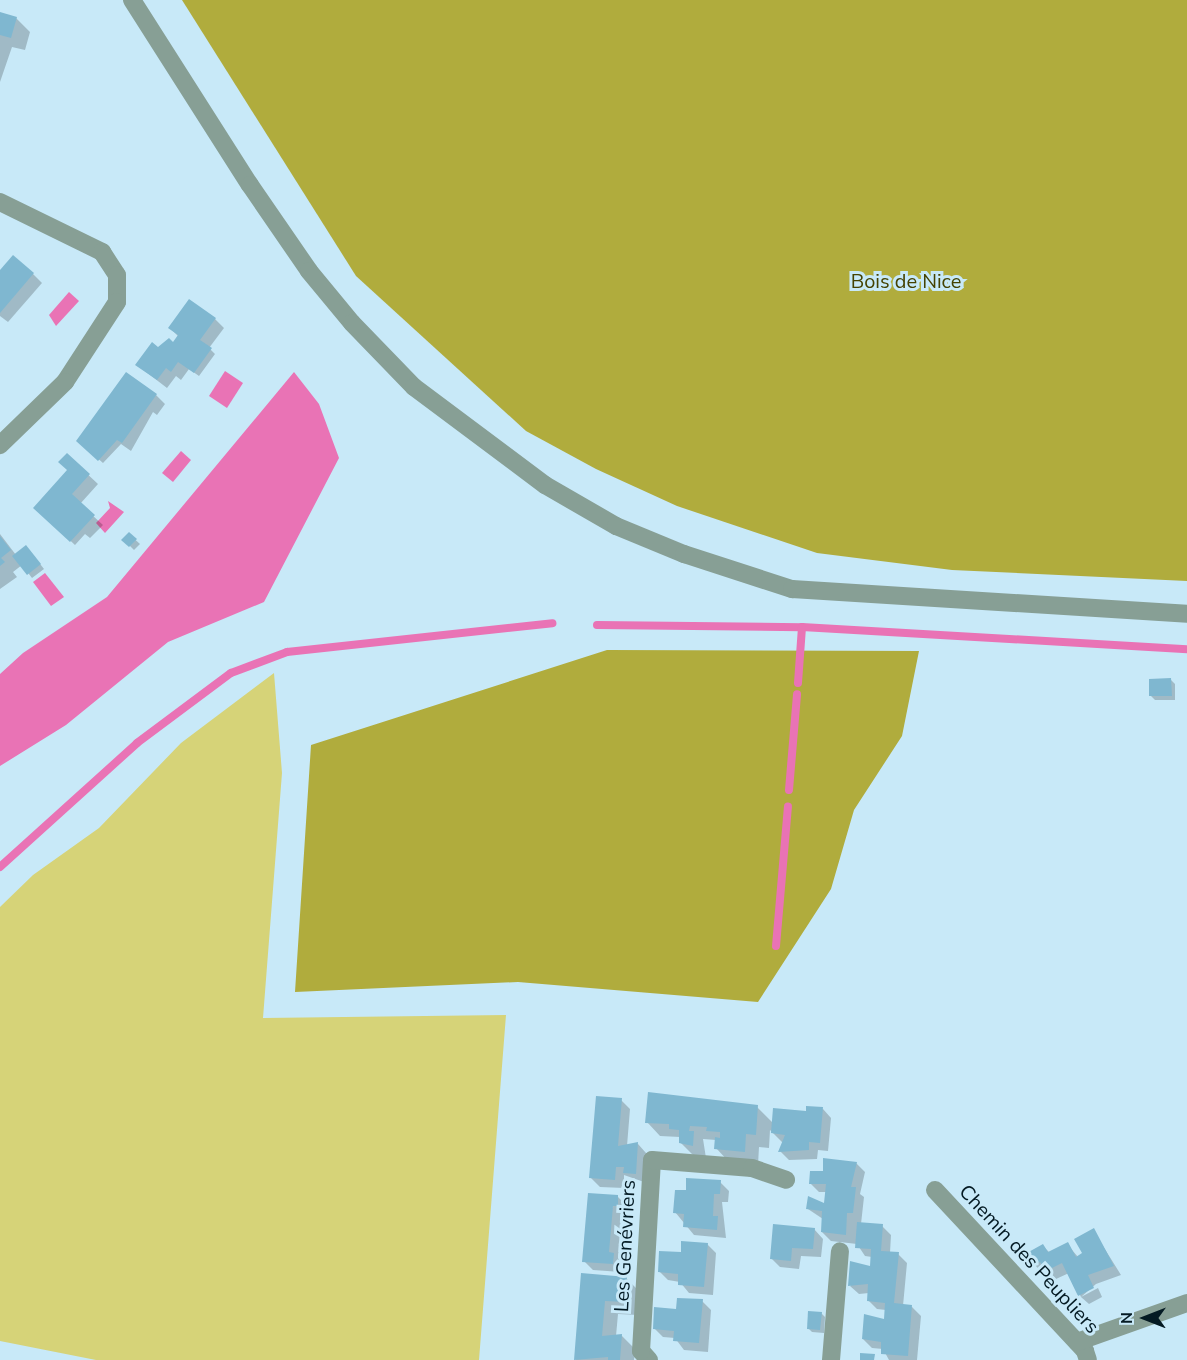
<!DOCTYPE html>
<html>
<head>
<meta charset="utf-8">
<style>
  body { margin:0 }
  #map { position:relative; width:1187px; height:1360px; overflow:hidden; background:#c8e9f8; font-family:"Nunito Sans",sans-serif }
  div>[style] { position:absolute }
  .green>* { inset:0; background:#d6d378 }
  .forest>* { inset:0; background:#b0ac3d }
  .water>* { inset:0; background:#e973b5 }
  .shadow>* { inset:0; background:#0003 }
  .stream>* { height:8px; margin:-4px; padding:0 4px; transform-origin:4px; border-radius:4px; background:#e973b5 }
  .building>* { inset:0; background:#7fb7d0 }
  .minor>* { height:18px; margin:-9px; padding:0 9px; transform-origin:9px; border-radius:9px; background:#879f95 }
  span { translate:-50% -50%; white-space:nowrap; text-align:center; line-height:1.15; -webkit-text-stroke:6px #c8e9f8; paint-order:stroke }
  .park-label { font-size:20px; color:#444202 }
  .street-label { font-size:20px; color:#041a23 }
  .north { position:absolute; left:1115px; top:1288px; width:60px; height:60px; -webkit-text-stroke:4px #c8e9f8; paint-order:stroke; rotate:270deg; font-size:16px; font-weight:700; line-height:24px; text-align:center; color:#041a23 }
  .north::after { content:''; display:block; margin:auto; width:21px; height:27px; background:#041a23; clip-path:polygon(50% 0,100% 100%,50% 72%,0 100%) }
</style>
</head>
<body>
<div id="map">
  <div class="green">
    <i style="clip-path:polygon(274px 673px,282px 773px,263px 1018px,506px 1015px,479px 1360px,96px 1360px,0 1341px,0 907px,33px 875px,99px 828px,181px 743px)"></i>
  </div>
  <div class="forest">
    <i style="clip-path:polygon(182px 0,1187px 0,1187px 581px,952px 570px,817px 553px,677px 506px,596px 469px,526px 431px,356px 276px)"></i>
    <i style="clip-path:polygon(607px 650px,919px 651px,902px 736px,854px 810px,831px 889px,758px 1002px,518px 982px,295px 992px,311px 745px)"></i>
  </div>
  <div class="water">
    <i style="clip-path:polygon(69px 292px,79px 301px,56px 326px,49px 315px)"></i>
    <i style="clip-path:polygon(225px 371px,243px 383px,227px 408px,209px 396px)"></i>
    <i style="clip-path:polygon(294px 372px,319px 404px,339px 458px,264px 602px,168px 642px,66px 725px,0 766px,0 674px,23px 653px,107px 597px)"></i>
    <i style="clip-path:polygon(181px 451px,191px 460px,173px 482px,162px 473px)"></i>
    <i style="clip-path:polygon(108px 501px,124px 512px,105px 533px,96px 523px,110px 508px)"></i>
    <i style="clip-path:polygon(45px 573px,64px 597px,51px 606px,33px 582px)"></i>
  </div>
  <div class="shadow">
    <i style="clip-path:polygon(0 14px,16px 18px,30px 32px,25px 50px,12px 47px,0 82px)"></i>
    <i style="clip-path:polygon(0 273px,33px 274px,42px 283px,8px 322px,0 316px)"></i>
    <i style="clip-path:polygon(215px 319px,224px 328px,209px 348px,215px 354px,199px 376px,189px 369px,181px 380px,176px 376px,167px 388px,137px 365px,158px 349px,174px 344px,179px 337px,170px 328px)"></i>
    <i style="clip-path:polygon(156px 395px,165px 404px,157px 415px,153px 412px,131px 451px,121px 444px,103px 463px,78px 441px)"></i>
    <i style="clip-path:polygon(67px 455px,98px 484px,80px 504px,103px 525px,90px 538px,85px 534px,75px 545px,44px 516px,69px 471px)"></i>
    <i style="clip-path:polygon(0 534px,16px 555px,30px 551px,44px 569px,32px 578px,22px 565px,13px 572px,17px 577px,0 589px)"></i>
    <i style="clip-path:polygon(129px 534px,140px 544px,134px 550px,124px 540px)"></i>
    <i style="clip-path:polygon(1171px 680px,1175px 684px,1175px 700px,1155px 700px,1151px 696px)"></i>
    <i style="clip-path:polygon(621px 1100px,630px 1109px,627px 1146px,638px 1144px,646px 1153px,644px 1182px,624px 1175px,624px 1188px,600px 1187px,591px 1178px)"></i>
    <i style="clip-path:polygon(757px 1107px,773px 1123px,823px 1109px,831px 1118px,828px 1151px,818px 1150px,817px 1159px,789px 1160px,780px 1151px,784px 1144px,770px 1130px,769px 1148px,759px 1147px,758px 1165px,729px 1162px,716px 1148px,716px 1140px,703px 1139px,706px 1158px,694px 1156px,680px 1142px,680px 1137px,660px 1136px,647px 1122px)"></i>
    <i style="clip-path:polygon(856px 1163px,865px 1172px,860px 1194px,864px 1197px,861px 1224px,882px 1226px,891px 1235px,890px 1253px,898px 1254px,907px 1263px,903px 1306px,912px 1307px,921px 1316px,917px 1360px,889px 1360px,883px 1349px,872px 1348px,863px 1339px,886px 1321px,886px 1310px,877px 1309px,868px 1300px,869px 1293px,859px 1294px,850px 1286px,871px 1268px,872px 1257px,865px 1256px,857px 1244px,831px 1241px,822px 1232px,823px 1219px,808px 1209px,825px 1205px,826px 1192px,819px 1192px,810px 1183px,824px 1173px)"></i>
    <i style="clip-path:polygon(720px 1182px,729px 1191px,728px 1202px,722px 1202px,726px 1238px,694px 1235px,675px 1212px)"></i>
    <i style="clip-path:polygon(618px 1197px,627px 1206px,626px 1215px,621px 1214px,618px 1258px,622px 1263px,621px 1272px,593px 1270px,584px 1261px)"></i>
    <i style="clip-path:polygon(814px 1229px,823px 1239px,821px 1257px,801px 1256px,799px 1269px,780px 1267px,771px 1258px)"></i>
    <i style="clip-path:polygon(1093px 1230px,1121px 1275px,1096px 1284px,1081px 1297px,1069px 1273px,1056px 1279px,1048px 1271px,1042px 1274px,1027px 1254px,1043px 1246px,1050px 1253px,1067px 1244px,1078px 1257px,1084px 1254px)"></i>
    <i style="clip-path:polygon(707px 1244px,716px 1253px,713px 1295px,689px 1293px,680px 1282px,668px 1280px,659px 1271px)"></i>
    <i style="clip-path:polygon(583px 1275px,626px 1278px,640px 1292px,638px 1315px,618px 1314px,616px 1336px,621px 1335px,635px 1349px,634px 1360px,576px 1360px)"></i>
    <i style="clip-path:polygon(1098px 1288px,1102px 1297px,1089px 1304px,1081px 1297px)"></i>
    <i style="clip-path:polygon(702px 1301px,711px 1310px,708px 1352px,684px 1350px,675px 1338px,663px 1337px,654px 1328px)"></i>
    <i style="clip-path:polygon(821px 1313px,825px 1317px,824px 1333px,812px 1332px,808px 1328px)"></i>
  </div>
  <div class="stream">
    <i style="left:597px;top:625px;width:205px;rotate:0.6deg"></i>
    <i style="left:802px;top:627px;width:386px;rotate:3.3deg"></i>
    <i style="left:798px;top:683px;width:56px;rotate:-85.9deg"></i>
    <i style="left:789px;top:790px;width:96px;rotate:-85.2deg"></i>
    <i style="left:0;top:867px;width:185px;rotate:-42.1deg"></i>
    <i style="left:137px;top:743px;width:117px;rotate:-36.7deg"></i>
    <i style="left:231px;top:673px;width:60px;rotate:-20.6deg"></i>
    <i style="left:287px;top:652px;width:267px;rotate:-6.2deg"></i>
    <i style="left:776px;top:946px;width:140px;rotate:-85.1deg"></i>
  </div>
  <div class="building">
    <i style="clip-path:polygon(0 12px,17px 17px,11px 38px,0 35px)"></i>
    <i style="clip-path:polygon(13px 255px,34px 273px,0 313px,0 270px)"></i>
    <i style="clip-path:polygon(189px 299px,216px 318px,200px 340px,212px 348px,194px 373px,178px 362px,171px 372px,166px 368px,157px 380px,135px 365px,152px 342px,158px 347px,169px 338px,173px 342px,178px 335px,168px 328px)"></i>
    <i style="clip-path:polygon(126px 372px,157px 394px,122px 443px,117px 440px,98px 461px,76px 441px)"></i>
    <i style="clip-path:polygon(67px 453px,90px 474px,72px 494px,95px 515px,70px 542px,33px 508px,67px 470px,58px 462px)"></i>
    <i style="clip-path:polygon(129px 532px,137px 539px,129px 547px,121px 540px)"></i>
    <i style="clip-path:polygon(0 536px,11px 550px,1px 558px,5px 562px,0 566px)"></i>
    <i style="clip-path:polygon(26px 545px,41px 564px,27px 575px,12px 556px)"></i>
    <i style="clip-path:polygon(1171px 678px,1172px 696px,1149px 696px,1149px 679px)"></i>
    <i style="clip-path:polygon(648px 1092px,758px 1105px,756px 1135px,746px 1134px,745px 1152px,714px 1149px,715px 1137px,720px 1138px,720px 1132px,706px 1131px,707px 1127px,690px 1126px,689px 1131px,694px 1131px,693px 1146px,679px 1143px,679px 1130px,669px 1129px,669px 1124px,645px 1123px)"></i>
    <i style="clip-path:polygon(596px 1096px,622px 1098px,618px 1146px,638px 1142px,636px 1174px,623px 1173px,624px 1167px,616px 1167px,615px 1180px,589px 1178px)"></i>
    <i style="clip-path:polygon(806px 1106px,823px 1107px,820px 1143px,809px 1142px,809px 1150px,778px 1152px,785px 1135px,771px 1133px,773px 1108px,806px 1111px)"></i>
    <i style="clip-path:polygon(823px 1158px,857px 1162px,851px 1187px,856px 1187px,853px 1213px,847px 1213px,846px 1235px,821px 1232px,822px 1211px,806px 1209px,808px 1196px,824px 1203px,826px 1184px,809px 1184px,810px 1171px,823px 1171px)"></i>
    <i style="clip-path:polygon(686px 1178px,721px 1180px,720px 1194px,714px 1194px,713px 1216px,718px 1216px,717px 1230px,683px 1227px,684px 1214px,673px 1213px,675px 1190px,686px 1190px)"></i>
    <i style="clip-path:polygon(588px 1193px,618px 1195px,618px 1206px,613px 1206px,609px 1252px,614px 1253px,613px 1264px,582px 1262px)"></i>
    <i style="clip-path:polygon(857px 1222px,883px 1224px,881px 1251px,899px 1252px,894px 1303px,912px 1305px,908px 1356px,881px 1354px,881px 1342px,862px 1339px,864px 1314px,884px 1319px,885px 1303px,867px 1301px,868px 1284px,848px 1286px,850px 1261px,870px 1266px,871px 1249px,855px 1248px)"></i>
    <i style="clip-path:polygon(773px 1224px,815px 1228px,813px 1249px,792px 1248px,791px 1261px,770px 1259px)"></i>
    <i style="clip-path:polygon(1094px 1228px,1114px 1266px,1088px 1275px,1094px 1288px,1078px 1296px,1062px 1263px,1046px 1271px,1040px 1262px,1032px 1266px,1025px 1254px,1043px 1244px,1048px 1252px,1068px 1242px,1076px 1257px,1082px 1253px,1074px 1239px)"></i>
    <i style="clip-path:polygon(681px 1241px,708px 1243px,704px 1287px,678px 1285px,678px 1274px,658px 1272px,659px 1251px,681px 1252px)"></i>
    <i style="clip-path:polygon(581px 1273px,627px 1277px,625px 1302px,605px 1301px,602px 1336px,622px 1334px,620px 1360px,608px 1360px,608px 1357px,574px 1360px)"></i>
    <i style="clip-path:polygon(677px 1298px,703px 1299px,699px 1343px,673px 1341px,674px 1331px,653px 1329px,654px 1307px,676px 1309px)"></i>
    <i style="clip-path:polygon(808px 1311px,822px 1312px,820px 1330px,807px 1329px)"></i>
    <i style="clip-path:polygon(860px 1353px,875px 1354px,874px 1360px,860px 1360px)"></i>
  </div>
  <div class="minor">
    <i style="left:132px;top:0;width:219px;rotate:57.5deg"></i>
    <i style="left:250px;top:185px;width:104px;rotate:55.5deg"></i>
    <i style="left:309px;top:271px;width:67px;rotate:50.4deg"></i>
    <i style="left:352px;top:323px;width:89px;rotate:45.9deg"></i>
    <i style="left:414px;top:387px;width:164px;rotate:36.8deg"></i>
    <i style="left:545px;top:485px;width:82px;rotate:30deg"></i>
    <i style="left:616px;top:526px;width:74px;rotate:22.4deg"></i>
    <i style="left:684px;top:554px;width:114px;rotate:18deg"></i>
    <i style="left:792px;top:589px;width:396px;rotate:3.6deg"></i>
    <i style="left:0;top:202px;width:114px;rotate:26.1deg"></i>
    <i style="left:102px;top:252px;width:27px;rotate:57deg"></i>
    <i style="left:117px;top:275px;width:27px;rotate:90deg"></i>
    <i style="left:117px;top:302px;width:95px;rotate:123deg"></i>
    <i style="left:65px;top:382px;width:91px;rotate:135.9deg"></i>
    <i style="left:935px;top:1190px;width:220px;rotate:47deg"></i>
    <i style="left:1085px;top:1351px;width:9px;rotate:72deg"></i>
    <i style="left:1077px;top:1342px;width:117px;rotate:-19.5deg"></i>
    <i style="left:649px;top:1360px;width:12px;rotate:-132deg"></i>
    <i style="left:641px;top:1351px;width:191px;rotate:-86.7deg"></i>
    <i style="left:652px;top:1160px;width:100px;rotate:4.6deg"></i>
    <i style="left:752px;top:1168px;width:36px;rotate:19deg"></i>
    <i style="left:831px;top:1360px;width:109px;rotate:-85.3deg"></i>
  </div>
  <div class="park-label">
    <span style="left:906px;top:281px">Bois de Nice</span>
  </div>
  <div class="street-label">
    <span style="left:625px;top:1246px;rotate:-87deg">Les Genévriers</span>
    <span style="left:1029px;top:1259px;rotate:47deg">Chemin des Peupliers</span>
  </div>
  <div class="north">N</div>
</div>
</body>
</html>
